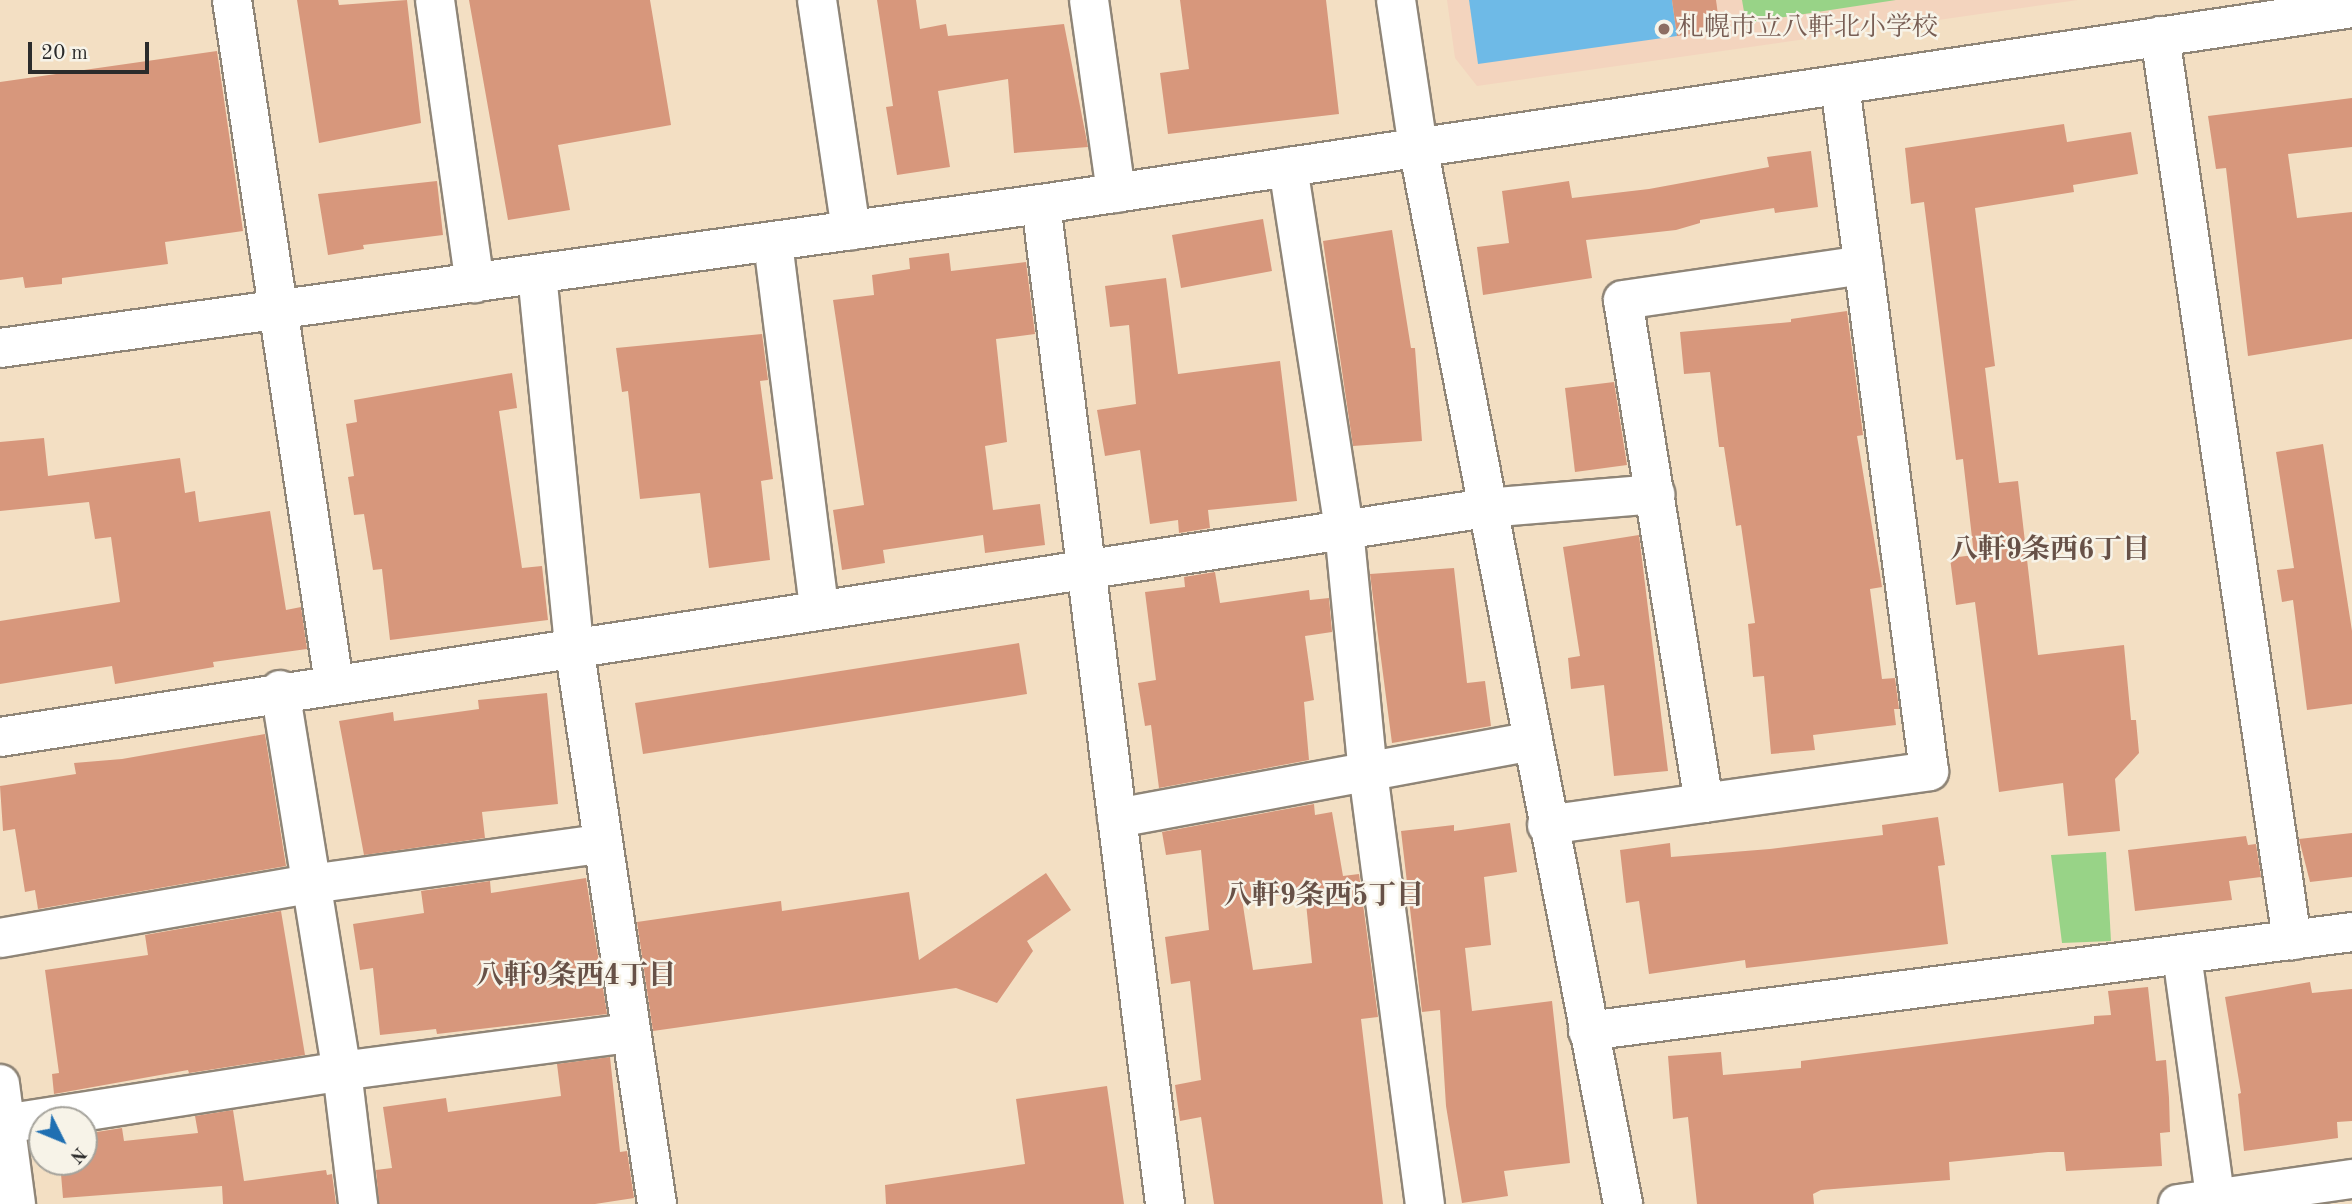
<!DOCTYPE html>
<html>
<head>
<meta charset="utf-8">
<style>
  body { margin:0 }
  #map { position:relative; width:2352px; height:1204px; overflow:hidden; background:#f3dfc3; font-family:"Old Standard TT","Noto Serif JP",serif }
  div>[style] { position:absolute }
  .built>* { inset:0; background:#f3d4be }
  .green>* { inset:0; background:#98d387 }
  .water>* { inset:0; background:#6ebae7 }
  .building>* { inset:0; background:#d7977c }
  .roads { filter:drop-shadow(2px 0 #8f8577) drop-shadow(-2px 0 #8f8577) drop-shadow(0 2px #8f8577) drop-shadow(0 -2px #8f8577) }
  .minor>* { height:38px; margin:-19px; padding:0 19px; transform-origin:19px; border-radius:19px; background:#fff }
  .dots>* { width:19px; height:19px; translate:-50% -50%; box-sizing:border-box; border:4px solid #f7f3e8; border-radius:50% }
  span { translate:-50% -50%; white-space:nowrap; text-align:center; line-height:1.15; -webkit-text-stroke:5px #f7f3e8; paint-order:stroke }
  .education-label { font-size:26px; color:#785e54 }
  .left { translate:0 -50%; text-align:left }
  .neighbourhood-label { font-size:28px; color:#675147; font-weight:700 }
  .north { position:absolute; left:28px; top:1106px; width:70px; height:70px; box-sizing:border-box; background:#f7f3e8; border:2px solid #a5a39c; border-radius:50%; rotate:133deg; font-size:19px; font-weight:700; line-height:28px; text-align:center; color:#2b2b2b }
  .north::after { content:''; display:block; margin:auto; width:24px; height:32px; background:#1f6fb2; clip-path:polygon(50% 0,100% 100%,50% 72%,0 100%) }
  .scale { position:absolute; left:28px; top:42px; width:121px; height:32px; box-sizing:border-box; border:4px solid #2b2b2b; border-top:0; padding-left:9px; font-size:21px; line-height:24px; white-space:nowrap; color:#2b2b2b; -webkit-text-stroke:5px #f7f3e8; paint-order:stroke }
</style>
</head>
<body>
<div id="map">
  <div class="built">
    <i style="clip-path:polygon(1447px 0,2078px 0,1477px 86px,1455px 58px)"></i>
  </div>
  <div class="green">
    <i style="clip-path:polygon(1742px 0,1896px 0,1746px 23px)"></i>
    <i style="clip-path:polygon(2106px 852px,2111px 941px,2062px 943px,2051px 855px)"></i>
  </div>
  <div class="water">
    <i style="clip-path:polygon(1469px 0,1672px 0,1677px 36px,1478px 64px)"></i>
  </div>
  <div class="building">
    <i style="clip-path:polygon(297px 0,338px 0,339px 5px,407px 0,421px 123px,319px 143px)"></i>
    <i style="clip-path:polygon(469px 0,650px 0,671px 125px,558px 145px,570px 210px,508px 220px)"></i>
    <i style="clip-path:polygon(877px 0,916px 0,920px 29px,946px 24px,948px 36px,1064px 24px,1088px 147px,1014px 153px,1008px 79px,938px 91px,950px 167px,897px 175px,886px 107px,893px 106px)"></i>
    <i style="clip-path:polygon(1180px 0,1326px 0,1339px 114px,1168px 134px,1160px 73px,1189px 69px)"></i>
    <i style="clip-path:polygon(1672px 0,1716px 0,1720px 30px,1677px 36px)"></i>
    <i style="clip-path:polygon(217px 51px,243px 231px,165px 242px,168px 264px,62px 278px,62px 284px,25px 288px,23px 277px,0 280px,0 82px)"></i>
    <i style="clip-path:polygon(2352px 98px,2352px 147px,2288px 154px,2297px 218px,2352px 212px,2352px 339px,2248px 356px,2226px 168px,2216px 169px,2208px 116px)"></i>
    <i style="clip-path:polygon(2064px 124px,2067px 142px,2131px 132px,2138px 174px,2073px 185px,2074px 192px,1975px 208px,1995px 366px,1985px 368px,1999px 483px,2018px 481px,2038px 655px,2124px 645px,2131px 720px,2136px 720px,2139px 753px,2115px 779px,2120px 831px,2068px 836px,2063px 783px,1999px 792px,1975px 602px,1956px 605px,1950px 558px,1974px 555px,1963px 459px,1956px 460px,1924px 202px,1911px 204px,1905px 148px)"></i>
    <i style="clip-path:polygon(1811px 151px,1818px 207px,1775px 213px,1774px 208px,1700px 220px,1700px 223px,1676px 230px,1586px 240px,1592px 278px,1483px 295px,1477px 247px,1509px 243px,1502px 191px,1569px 181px,1572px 198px,1649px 189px,1769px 167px,1767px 157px)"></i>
    <i style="clip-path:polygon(437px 181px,443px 235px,363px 245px,364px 249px,328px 255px,318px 194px)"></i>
    <i style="clip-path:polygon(1263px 219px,1272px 271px,1181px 288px,1172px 235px)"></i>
    <i style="clip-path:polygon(1392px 230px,1411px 348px,1415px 348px,1422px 441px,1353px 446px,1323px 241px)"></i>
    <i style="clip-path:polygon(949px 253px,951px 271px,1026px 262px,1035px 334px,996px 339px,1007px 442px,985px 446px,993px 510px,1040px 504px,1045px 545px,985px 553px,983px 535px,883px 550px,885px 563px,842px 570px,833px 510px,864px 505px,833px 300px,874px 295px,872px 275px,910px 269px,909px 258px)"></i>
    <i style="clip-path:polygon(1166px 278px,1178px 374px,1280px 361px,1297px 501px,1208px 510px,1210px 528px,1179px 533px,1178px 520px,1150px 524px,1140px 450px,1105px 456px,1097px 410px,1136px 404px,1129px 325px,1110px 327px,1105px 286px)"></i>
    <i style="clip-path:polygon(1847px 311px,1863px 435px,1857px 436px,1882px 587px,1870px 589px,1882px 679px,1895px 678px,1899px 709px,1894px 709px,1896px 725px,1813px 735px,1815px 750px,1771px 754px,1764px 676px,1753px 677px,1748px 624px,1755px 623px,1741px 525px,1736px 526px,1724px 447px,1719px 447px,1710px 372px,1684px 374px,1680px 332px,1791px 322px,1791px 319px)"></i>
    <i style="clip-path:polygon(762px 334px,768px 380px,760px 381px,773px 479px,761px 481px,770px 560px,709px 568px,700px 493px,640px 499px,628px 391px,622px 392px,616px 348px)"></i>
    <i style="clip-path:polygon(512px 373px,517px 408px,499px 411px,522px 568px,542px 566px,548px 620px,390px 640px,382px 569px,373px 570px,364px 514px,354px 515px,348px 477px,354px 476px,346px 424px,357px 422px,354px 400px)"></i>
    <i style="clip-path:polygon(1614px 382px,1627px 465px,1575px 472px,1565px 388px)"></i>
    <i style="clip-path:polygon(44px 438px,48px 476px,180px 458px,185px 493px,195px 491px,199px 522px,270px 511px,286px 610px,301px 607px,307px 649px,213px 662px,214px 667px,115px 684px,112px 666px,0 684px,0 621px,120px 602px,111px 537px,95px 539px,89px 502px,0 511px,0 442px)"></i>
    <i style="clip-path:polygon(2323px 444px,2352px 631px,2352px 704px,2307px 710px,2293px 600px,2282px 602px,2277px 570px,2294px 568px,2276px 452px)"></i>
    <i style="clip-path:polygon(1639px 535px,1668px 771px,1614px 776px,1604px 685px,1571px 689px,1568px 658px,1580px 656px,1563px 547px)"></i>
    <i style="clip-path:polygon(1454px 568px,1467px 683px,1485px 681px,1491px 726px,1392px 743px,1370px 574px)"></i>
    <i style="clip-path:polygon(1215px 572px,1220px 603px,1309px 590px,1310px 600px,1329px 598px,1332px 632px,1305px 636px,1314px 700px,1304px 702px,1309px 760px,1159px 788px,1151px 725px,1145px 726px,1138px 683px,1156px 680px,1145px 592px,1185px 587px,1184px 577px)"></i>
    <i style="clip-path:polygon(1019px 643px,1027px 694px,643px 754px,635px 703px)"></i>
    <i style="clip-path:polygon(547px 693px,558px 804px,482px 812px,485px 838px,364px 855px,339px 721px,393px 712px,394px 721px,479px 709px,478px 700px)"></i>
    <i style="clip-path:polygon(265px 734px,286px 866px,38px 909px,35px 890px,25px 892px,15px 829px,3px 831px,0 786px,76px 774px,74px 763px,122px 759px)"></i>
    <i style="clip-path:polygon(evenodd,1314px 804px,1315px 815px,1332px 812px,1343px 876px,1359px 874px,1378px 1017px,1361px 1019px,1383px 1204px,1214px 1204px,1201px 1117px,1180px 1121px,1175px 1085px,1201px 1080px,1190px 981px,1171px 984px,1165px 937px,1209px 930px,1201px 850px,1166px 855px,1162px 832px,1314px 804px,1305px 893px,1312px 963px,1253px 970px,1242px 899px,1305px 893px)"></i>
    <i style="clip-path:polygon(1938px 817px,1945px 865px,1938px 866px,1948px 944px,1746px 968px,1745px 960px,1649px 974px,1639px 901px,1626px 903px,1620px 850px,1670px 843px,1671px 857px,1770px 849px,1883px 835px,1882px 825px)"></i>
    <i style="clip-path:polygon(1510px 823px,1517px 872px,1484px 877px,1491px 945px,1465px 948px,1472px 1011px,1552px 1001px,1570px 1163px,1504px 1171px,1508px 1196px,1462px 1203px,1446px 1106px,1440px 1010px,1422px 1012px,1401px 831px,1454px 825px,1454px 831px)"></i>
    <i style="clip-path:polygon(2352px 833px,2352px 877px,2310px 882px,2299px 839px)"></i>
    <i style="clip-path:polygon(2246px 836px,2248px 845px,2256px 844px,2261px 877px,2229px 881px,2232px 900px,2135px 911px,2128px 850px)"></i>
    <i style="clip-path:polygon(1046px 873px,1071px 910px,1027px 941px,1033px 951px,997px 1003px,956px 988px,653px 1031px,637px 922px,781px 901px,782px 911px,909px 892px,919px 960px)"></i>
    <i style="clip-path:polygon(586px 878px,607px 1014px,437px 1034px,436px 1029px,380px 1035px,373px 968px,360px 970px,353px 924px,424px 913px,421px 891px,490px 881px,491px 893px)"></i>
    <i style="clip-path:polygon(281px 911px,305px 1055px,189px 1073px,188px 1070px,54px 1094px,52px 1074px,59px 1073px,45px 970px,148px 955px,145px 935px)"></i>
    <i style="clip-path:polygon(2310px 982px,2312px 993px,2352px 989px,2352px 1121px,2337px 1122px,2338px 1138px,2244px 1151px,2238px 1094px,2241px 1093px,2225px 997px)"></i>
    <i style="clip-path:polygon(2148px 987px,2156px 1061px,2166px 1060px,2169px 1098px,2170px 1132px,2160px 1133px,2162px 1166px,2066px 1171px,2064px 1152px,2048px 1152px,1949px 1162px,1950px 1180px,1821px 1190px,1813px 1194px,1814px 1204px,1697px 1204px,1688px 1117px,1673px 1119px,1668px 1056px,1721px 1052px,1723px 1075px,1801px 1068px,1801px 1061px,2094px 1024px,2094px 1016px,2111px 1015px,2108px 991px)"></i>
    <i style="clip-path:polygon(610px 1057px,620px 1152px,627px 1151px,634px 1198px,595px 1204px,379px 1204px,376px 1170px,392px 1168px,383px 1107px,446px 1098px,448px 1112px,561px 1096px,557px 1064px)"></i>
    <i style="clip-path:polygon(1107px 1086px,1124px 1204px,886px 1204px,885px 1185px,1025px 1164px,1016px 1099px)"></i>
    <i style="clip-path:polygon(233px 1110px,244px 1181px,326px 1170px,327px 1175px,332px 1174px,336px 1204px,223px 1204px,222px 1186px,63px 1198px,60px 1162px,84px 1162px,84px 1134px,122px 1128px,124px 1141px,198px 1133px,195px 1116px)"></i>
  </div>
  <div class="roads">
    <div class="minor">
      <i style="left:232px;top:0;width:691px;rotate:81.51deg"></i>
      <i style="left:435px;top:0;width:286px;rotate:82deg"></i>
      <i style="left:817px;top:0;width:233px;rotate:81.6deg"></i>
      <i style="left:1089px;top:0;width:195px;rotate:82deg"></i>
      <i style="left:1396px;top:0;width:149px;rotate:81.5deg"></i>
      <i style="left:1418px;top:147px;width:1077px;rotate:79.02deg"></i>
      <i style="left:2160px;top:36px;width:914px;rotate:81.69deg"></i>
      <i style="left:1288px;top:167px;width:366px;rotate:81.2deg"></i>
      <i style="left:1344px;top:529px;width:244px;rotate:84.4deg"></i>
      <i style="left:1368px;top:772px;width:436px;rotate:82.5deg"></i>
      <i style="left:1041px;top:204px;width:1008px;rotate:82.93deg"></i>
      <i style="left:773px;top:243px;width:368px;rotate:82.8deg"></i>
      <i style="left:537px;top:274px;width:374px;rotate:84.3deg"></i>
      <i style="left:574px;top:646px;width:564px;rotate:81.54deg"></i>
      <i style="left:0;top:348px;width:1051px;rotate:-7.88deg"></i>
      <i style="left:1041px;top:204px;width:1326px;rotate:-8.5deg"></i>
      <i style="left:280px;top:690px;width:386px;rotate:80.8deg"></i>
      <i style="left:342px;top:1071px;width:134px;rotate:83.1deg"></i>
      <i style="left:0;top:737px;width:1504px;rotate:-8.76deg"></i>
      <i style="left:1486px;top:508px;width:170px;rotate:-4.7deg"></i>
      <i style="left:1704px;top:803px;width:509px;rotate:-99.15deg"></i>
      <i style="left:1623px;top:300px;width:243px;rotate:-8.3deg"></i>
      <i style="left:1117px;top:818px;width:421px;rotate:-10.5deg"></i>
      <i style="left:1547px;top:825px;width:386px;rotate:-8deg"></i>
      <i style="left:1929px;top:771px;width:692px;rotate:-97.39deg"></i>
      <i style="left:0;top:938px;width:316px;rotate:-9.9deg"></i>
      <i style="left:311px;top:884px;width:292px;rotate:-7.9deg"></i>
      <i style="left:2182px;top:955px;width:251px;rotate:82.2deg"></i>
      <i style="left:1588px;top:1031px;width:770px;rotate:-7.38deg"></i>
      <i style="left:0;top:1084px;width:121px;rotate:82.4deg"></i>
      <i style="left:5px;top:1124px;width:355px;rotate:-8.9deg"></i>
      <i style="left:356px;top:1069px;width:274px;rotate:-7.5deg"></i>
      <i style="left:2178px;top:1204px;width:176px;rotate:-8.2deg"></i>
    </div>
  </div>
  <div class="dots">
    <i style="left:1664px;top:29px;background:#8d6e63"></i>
  </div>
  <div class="education-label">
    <span class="left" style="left:1678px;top:29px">札幌市立八軒北小学校</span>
  </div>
  <div class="neighbourhood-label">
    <span style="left:2050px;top:551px">八軒9条西6丁目</span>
    <span style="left:1324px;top:897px">八軒9条西5丁目</span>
    <span style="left:576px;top:977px">八軒9条西4丁目</span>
  </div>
  <div class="north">N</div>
  <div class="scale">20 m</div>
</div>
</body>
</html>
